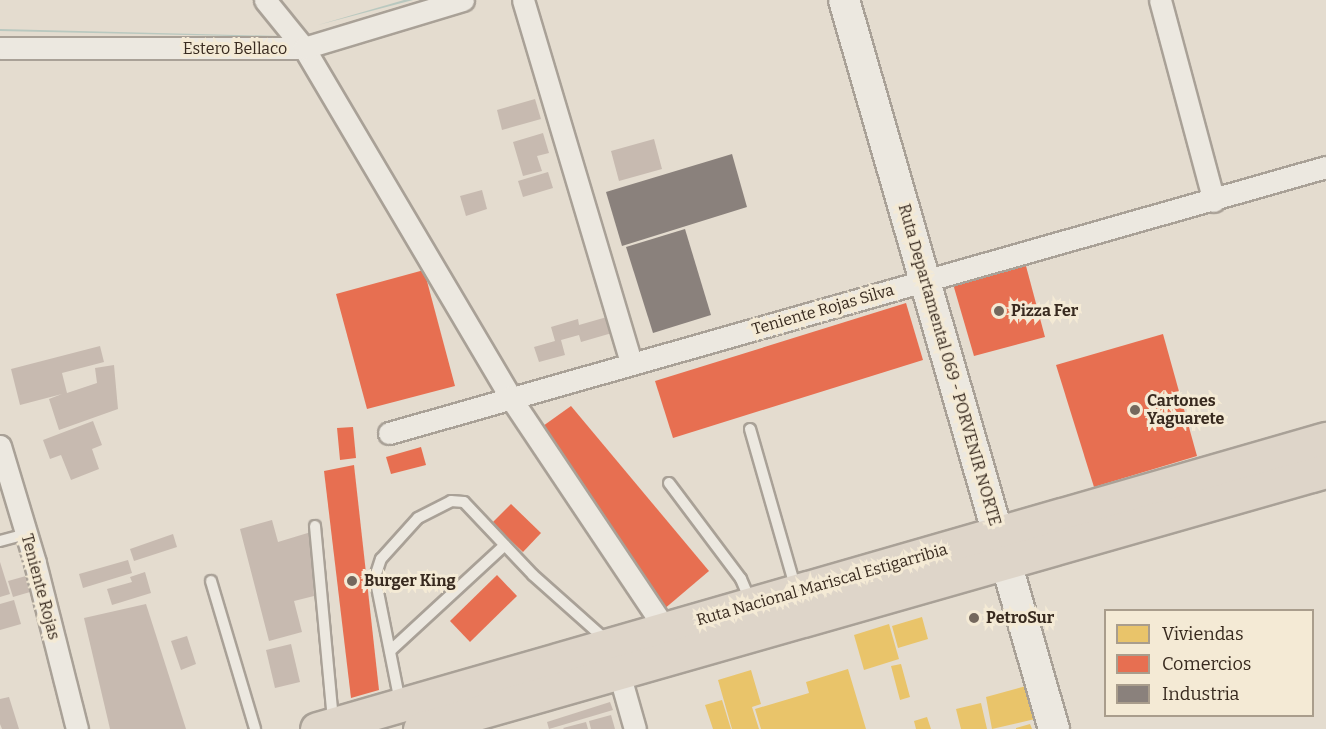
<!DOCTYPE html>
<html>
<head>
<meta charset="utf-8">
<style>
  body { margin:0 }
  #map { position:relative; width:1326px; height:729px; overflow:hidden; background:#e4dccf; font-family:Bitter,serif }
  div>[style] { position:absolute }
  .water>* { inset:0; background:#b9c8bf }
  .homes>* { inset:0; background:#e9c46a }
  .shops>* { inset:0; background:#e76f51 }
  .industry>* { inset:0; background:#8a817c }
  .building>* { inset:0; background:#c7bab0 }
  .roads { filter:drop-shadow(2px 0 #a9a197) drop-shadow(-2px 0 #a9a197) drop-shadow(0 2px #a9a197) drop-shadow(0 -2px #a9a197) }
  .service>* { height:10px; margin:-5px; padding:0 5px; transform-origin:5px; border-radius:5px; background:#ece8e0 }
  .minor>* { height:21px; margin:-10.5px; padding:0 10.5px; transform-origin:10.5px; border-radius:10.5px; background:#ece8e0 }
  .secondary>* { height:30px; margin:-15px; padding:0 15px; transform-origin:15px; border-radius:15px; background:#ece8e0 }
  .trunk>* { height:33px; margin:-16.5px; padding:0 16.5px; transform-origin:16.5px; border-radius:16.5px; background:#ded5c9 }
  .dots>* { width:16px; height:16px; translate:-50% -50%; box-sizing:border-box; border:3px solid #f4ead5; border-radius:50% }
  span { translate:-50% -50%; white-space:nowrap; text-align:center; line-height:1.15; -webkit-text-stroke:6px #f4ead5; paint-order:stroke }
  .street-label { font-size:16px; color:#382a1f }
  .poi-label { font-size:16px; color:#382a1f; font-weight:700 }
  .left { translate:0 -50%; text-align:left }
  .legend { position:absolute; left:1104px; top:609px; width:210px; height:108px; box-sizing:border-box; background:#f4ead5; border:2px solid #a99d8c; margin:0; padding:8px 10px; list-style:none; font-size:18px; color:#382a1f }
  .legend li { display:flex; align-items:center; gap:12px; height:30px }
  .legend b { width:30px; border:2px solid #a99d8c }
</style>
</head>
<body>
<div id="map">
  <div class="water">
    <i style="clip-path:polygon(404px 0,413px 0,318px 25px)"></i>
    <i style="clip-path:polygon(0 29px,281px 36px,281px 37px,0 31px)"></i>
  </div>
  <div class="homes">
    <i style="clip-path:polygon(922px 617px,928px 639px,898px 648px,892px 626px)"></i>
    <i style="clip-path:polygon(889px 624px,899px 659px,864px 670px,854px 635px)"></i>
    <i style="clip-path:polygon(901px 664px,910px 697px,900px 700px,891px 666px)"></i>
    <i style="clip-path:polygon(848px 669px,866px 729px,761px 729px,755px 709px,809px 693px,806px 682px)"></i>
    <i style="clip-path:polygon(751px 670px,761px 704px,752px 707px,759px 729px,732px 729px,718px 680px)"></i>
    <i style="clip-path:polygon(1026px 686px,1035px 719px,992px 729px,986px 697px)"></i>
    <i style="clip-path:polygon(722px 700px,731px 729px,713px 729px,705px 705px)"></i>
    <i style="clip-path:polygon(981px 703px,987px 729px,961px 729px,956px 709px)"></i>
    <i style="clip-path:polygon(927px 717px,931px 729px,916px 729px,914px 721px)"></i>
    <i style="clip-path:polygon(1030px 724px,1032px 729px,1016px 729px,1016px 728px)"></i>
  </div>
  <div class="shops">
    <i style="clip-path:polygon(1026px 266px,1045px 337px,974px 356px,953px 284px)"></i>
    <i style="clip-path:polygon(424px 270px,455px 386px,367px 409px,336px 294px)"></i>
    <i style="clip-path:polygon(906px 303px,923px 360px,673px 438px,655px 381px)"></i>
    <i style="clip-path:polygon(1163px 334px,1197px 456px,1094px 487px,1056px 365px)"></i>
    <i style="clip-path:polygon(571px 406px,709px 571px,663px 610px,543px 426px)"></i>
    <i style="clip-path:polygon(353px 427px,356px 458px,340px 460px,337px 428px)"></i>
    <i style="clip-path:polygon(421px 447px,426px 465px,391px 474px,386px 457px)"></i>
    <i style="clip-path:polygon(354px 465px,379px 690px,351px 698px,324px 471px)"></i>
    <i style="clip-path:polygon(511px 504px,541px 533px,523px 552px,492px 523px)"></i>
    <i style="clip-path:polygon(497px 575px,517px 596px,470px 642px,450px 621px)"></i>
  </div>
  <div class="industry">
    <i style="clip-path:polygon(732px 154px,747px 207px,622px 246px,606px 192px)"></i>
    <i style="clip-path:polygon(685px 229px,711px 315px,653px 333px,626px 247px)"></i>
  </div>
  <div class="building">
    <i style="clip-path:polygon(535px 99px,541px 119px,502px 130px,497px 110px)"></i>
    <i style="clip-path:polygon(543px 133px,549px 153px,537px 156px,542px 171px,523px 176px,513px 142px)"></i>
    <i style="clip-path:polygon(654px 139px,662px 169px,619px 181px,611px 151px)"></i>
    <i style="clip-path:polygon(548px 172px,553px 188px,523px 197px,518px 181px)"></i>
    <i style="clip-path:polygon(482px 190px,487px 209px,466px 216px,460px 196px)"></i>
    <i style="clip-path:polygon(607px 317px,612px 333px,581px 342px,579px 335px,561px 340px,565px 355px,539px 362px,534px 347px,555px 341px,551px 327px,578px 319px,579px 325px)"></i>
    <i style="clip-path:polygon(100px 346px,104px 362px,62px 373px,67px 393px,97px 383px,95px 368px,114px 365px,118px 409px,59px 430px,49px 399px,62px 394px,20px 405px,11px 369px)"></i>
    <i style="clip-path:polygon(93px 421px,102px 445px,92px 449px,99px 469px,71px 480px,61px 455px,50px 459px,43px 440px)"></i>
    <i style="clip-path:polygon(272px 520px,278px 542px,311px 532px,314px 596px,294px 601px,302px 632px,269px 641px,240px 529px)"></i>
    <i style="clip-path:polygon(173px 534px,177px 547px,134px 561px,130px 549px)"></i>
    <i style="clip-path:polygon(128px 560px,132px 573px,83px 588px,79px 574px)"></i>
    <i style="clip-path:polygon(0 562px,10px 594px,0 597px)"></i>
    <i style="clip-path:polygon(145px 572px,151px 593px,112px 605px,107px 589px,132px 582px,130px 577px)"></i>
    <i style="clip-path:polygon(26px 576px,30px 592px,13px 597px,8px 581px)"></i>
    <i style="clip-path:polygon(14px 600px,21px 624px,0 630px,0 604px)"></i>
    <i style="clip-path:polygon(146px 604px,186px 729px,110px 729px,84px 618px)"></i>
    <i style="clip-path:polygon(187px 636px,196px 664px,181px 670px,171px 641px)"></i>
    <i style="clip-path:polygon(291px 644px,300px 682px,275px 688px,266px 650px)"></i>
    <i style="clip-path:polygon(9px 697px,19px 729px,2px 729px,0 724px,0 699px)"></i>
    <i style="clip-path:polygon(610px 702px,613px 710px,549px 729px,547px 722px)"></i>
    <i style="clip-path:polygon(611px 715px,615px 729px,591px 729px,589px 721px)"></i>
    <i style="clip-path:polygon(586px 722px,588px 729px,564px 729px,563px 728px)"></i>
  </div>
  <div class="roads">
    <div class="service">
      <i style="left:750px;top:429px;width:166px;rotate:74deg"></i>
      <i style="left:669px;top:483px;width:120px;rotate:53.1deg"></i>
      <i style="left:741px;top:579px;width:25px;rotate:67deg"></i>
      <i style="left:315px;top:526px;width:195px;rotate:84.7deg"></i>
      <i style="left:0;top:541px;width:28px;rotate:-15deg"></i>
      <i style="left:211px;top:581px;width:154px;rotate:73.4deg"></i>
      <i style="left:390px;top:651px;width:156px;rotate:-42.7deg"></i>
      <i style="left:400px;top:702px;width:127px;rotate:-101.3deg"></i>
      <i style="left:375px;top:577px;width:19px;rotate:-72deg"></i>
      <i style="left:381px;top:559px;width:55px;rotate:-47.9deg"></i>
      <i style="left:418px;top:518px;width:37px;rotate:-27deg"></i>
      <i style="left:451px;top:501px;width:13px;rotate:4deg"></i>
      <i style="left:464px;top:502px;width:100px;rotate:46.6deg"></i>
      <i style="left:533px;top:575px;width:99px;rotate:41.7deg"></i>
    </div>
    <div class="minor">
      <i style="left:265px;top:0;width:62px;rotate:50.9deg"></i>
      <i style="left:304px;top:48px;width:405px;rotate:59.4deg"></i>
      <i style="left:510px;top:397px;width:280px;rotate:56.2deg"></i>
      <i style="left:523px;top:0;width:379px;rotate:73.4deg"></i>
      <i style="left:1160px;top:0;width:208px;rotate:75deg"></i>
      <i style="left:0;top:48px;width:304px"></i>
      <i style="left:304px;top:48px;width:166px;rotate:-16.8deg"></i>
      <i style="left:389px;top:433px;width:974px;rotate:-15.85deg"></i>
      <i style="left:0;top:446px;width:122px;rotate:73.3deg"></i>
      <i style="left:35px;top:563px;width:171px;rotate:75.8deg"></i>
      <i style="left:619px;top:673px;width:58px;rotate:74.1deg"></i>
    </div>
    <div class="secondary">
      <i style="left:844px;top:0;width:759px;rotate:73.93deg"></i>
    </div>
    <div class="trunk">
      <i style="left:317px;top:729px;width:1050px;rotate:-16.04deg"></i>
      <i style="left:420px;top:729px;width:942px;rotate:-15.9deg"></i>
    </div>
  </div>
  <div class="dots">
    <i style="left:999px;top:311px;background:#74685d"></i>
    <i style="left:1135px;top:410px;background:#74685d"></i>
    <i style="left:352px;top:581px;background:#74685d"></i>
    <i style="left:974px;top:618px;background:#74685d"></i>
  </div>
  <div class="street-label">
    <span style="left:235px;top:49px">Estero Bellaco</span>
    <span style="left:823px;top:310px;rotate:-16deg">Teniente Rojas Silva</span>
    <span style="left:949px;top:365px;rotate:74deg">Ruta Departamental 069 - PORVENIR NORTE</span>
    <span style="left:822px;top:585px;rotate:-16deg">Ruta Nacional Mariscal Estigarribia</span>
    <span style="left:40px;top:587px;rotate:75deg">Teniente Rojas</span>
  </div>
  <div class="poi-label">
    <span class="left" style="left:1011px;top:311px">Pizza Fer</span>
    <span class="left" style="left:1147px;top:410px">Cartones<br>Yaguarete</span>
    <span class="left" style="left:364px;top:581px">Burger King</span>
    <span class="left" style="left:986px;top:618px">PetroSur</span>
  </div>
  <ul class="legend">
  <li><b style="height:16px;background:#e9c46a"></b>Viviendas</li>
  <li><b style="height:16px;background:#e76f51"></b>Comercios</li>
  <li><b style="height:16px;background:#8a817c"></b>Industria</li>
  </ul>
</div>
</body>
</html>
